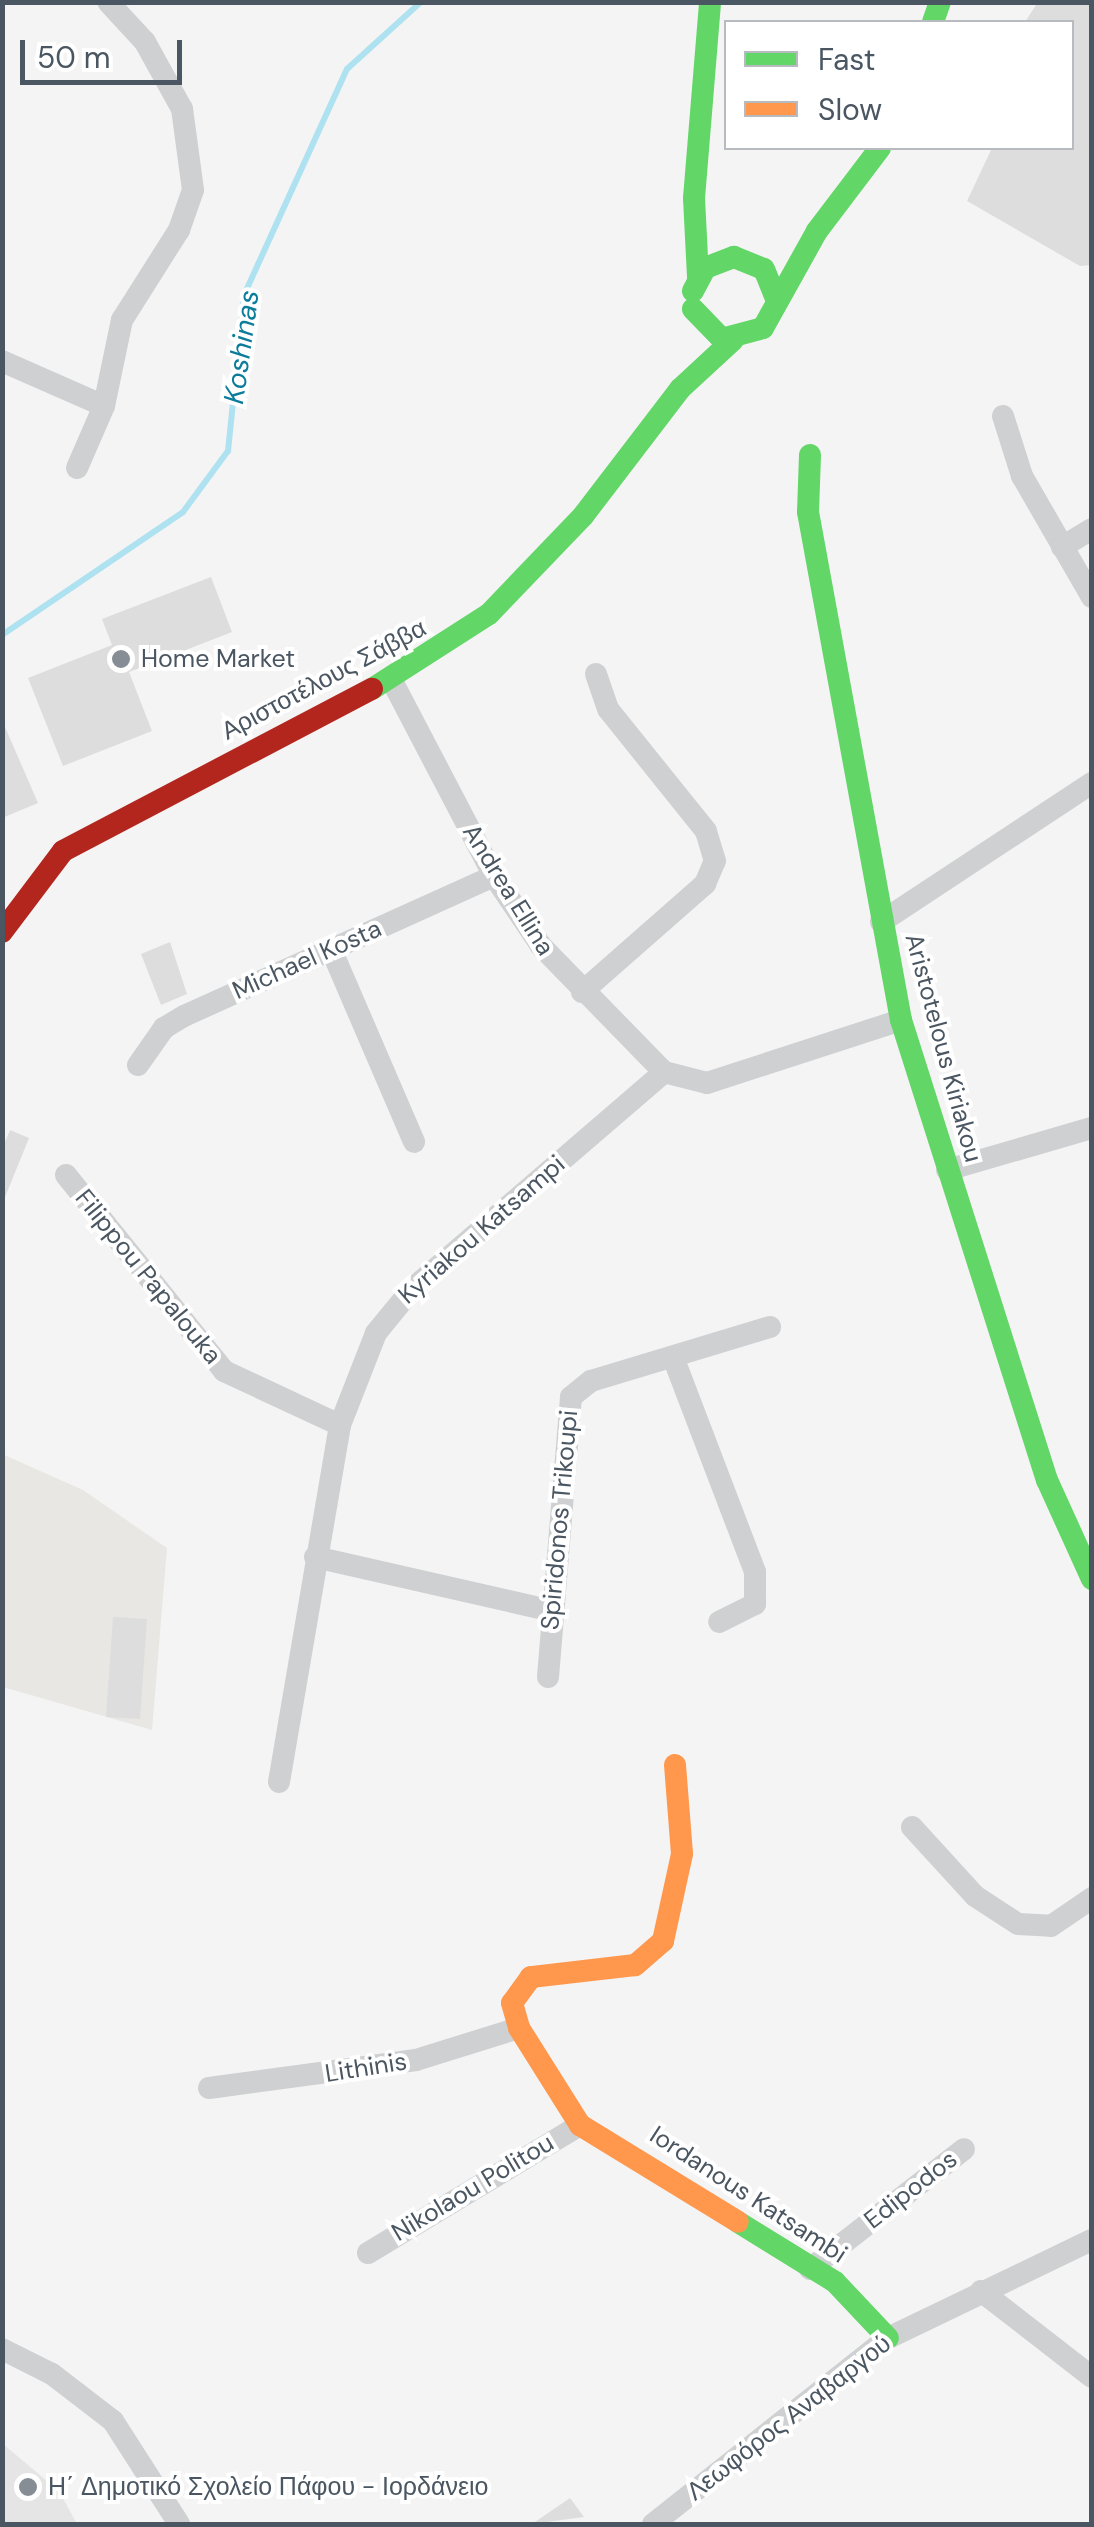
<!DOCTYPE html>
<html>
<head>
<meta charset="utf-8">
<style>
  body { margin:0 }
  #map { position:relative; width:1094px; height:2527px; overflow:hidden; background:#f4f4f4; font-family:"DM Sans",sans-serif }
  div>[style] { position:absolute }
  .commercial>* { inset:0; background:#e8e7e3 }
  .education>* { inset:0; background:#e6e5e6 }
  .stream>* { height:6px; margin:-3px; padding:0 3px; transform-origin:3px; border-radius:3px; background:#aee2f0 }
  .building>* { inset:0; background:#ddddde }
  .street>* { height:22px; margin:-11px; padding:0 11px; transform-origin:11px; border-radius:11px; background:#ced0d2 }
  .fast>* { height:22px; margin:-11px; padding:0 11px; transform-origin:11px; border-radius:11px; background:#63d668 }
  .slow>* { height:22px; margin:-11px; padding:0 11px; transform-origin:11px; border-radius:11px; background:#ff974d }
  .jam>* { height:22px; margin:-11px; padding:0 11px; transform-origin:11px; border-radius:11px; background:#b3261e }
  .dots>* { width:28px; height:28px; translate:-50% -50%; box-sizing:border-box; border:5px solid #fff; border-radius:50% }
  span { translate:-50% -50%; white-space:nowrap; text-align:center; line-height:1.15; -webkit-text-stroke:8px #fff; paint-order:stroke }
  .poi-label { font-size:25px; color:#4a5661 }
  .left { translate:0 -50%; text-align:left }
  .street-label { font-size:25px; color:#4a5661 }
  .water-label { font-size:28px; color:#0c7c9b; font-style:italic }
  .frame { position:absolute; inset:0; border:5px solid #4a5661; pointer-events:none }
  .legend { position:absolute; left:724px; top:20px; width:350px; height:130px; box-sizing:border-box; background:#fff; border:2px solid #b7bbc0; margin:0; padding:12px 18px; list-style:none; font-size:30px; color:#4a5661 }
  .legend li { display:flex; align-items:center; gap:20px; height:50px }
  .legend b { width:50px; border:2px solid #b7bbc0 }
  .scale { position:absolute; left:20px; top:40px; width:162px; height:45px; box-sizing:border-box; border:5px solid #4a5661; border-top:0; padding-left:12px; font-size:30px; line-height:35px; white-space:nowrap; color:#4a5661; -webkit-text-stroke:8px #fff; paint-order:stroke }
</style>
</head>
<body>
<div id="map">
  <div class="commercial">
    <i style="clip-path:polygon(2px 1454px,83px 1490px,167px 1548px,152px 1730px,3px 1687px)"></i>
  </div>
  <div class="education">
    <i style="clip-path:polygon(3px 2444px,59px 2491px,77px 2524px,3px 2524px)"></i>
  </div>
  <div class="stream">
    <i style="left:2px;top:635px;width:219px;rotate:-34.2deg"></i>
    <i style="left:183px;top:512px;width:76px;rotate:-53.6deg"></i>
    <i style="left:228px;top:451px;width:157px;rotate:-84.1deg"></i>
    <i style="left:244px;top:295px;width:248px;rotate:-65.5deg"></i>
    <i style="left:347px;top:69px;width:100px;rotate:-42.2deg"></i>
  </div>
  <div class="building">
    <i style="clip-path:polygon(1038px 2px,1092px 2px,1092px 265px,1080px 266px,967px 201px,992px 148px,1072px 148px,1072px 22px,1025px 22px)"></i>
    <i style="clip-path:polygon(211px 577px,232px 632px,129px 672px,152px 731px,63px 766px,28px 678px,112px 645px,102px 619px)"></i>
    <i style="clip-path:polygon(2px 720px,38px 803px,2px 818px)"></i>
    <i style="clip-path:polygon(170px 942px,187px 994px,161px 1005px,141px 954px)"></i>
    <i style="clip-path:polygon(10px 1130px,29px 1138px,3px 1202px,2px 1149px)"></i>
    <i style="clip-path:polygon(113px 1617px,147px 1619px,140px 1719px,106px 1717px)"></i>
    <i style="clip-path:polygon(570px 2498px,584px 2517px,532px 2524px)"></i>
  </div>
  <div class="street">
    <i style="left:2px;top:361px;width:111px;rotate:23.8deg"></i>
    <i style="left:1003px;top:416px;width:63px;rotate:72.4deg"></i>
    <i style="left:1022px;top:476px;width:140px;rotate:60deg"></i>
    <i style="left:77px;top:468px;width:68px;rotate:-66.5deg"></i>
    <i style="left:104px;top:406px;width:88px;rotate:-78.2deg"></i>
    <i style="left:122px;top:320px;width:107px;rotate:-57.7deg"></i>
    <i style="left:179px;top:230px;width:42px;rotate:-70.7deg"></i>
    <i style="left:193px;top:190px;width:82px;rotate:-97.7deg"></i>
    <i style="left:182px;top:109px;width:77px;rotate:-118.9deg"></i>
    <i style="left:145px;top:42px;width:54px;rotate:-132.8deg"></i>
    <i style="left:1062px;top:547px;width:35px;rotate:-31deg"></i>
    <i style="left:391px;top:679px;width:222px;rotate:62.4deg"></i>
    <i style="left:494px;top:876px;width:84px;rotate:56.1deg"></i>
    <i style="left:541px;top:946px;width:176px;rotate:45.7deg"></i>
    <i style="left:664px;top:1072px;width:44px;rotate:14.3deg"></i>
    <i style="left:707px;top:1083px;width:204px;rotate:-18deg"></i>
    <i style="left:881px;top:922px;width:253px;rotate:-33.4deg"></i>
    <i style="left:331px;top:949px;width:210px;rotate:66.7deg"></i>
    <i style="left:582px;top:992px;width:164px;rotate:-41.3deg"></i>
    <i style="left:705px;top:884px;width:25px;rotate:-67deg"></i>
    <i style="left:715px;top:861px;width:31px;rotate:-107deg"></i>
    <i style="left:706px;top:831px;width:156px;rotate:-128.8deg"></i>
    <i style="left:608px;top:709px;width:37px;rotate:-109deg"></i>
    <i style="left:138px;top:1065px;width:45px;rotate:-54.9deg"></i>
    <i style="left:164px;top:1028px;width:23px;rotate:-31deg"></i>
    <i style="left:184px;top:1016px;width:340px;rotate:-24.3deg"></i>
    <i style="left:947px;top:1170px;width:151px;rotate:-16.2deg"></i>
    <i style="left:66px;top:1175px;width:252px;rotate:51.1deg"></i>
    <i style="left:224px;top:1371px;width:128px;rotate:25deg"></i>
    <i style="left:673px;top:1357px;width:230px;rotate:69.1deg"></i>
    <i style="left:755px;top:1572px;width:32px;rotate:90deg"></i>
    <i style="left:755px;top:1604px;width:40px;rotate:153.4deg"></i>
    <i style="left:315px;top:1557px;width:239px;rotate:12.8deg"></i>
    <i style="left:548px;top:1677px;width:281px;rotate:-85.3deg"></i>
    <i style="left:571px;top:1397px;width:26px;rotate:-39deg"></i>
    <i style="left:591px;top:1381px;width:187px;rotate:-16.8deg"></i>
    <i style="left:279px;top:1782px;width:362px;rotate:-80.3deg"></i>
    <i style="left:340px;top:1425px;width:99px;rotate:-68.6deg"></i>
    <i style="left:376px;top:1333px;width:57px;rotate:-50.7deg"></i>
    <i style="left:412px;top:1289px;width:333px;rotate:-40.7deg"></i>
    <i style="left:912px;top:1827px;width:93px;rotate:47.6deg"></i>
    <i style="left:975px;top:1896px;width:51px;rotate:33.1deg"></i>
    <i style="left:1018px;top:1924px;width:33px;rotate:3deg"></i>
    <i style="left:1051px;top:1926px;width:50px;rotate:-34.3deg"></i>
    <i style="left:209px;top:2088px;width:209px;rotate:-7.7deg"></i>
    <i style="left:416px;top:2060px;width:108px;rotate:-17.3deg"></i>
    <i style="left:368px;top:2253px;width:248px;rotate:-31.1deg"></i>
    <i style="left:810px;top:2269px;width:195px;rotate:-37.9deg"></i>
    <i style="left:981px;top:2291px;width:140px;rotate:37.8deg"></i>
    <i style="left:2px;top:2349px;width:56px;rotate:26.6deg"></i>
    <i style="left:52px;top:2374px;width:77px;rotate:37.6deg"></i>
    <i style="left:113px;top:2421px;width:122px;rotate:57.3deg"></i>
    <i style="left:653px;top:2524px;width:300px;rotate:-38.4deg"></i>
    <i style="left:888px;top:2338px;width:226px;rotate:-25.7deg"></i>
  </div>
  <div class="fast">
    <i style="left:933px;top:22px;width:21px;rotate:-71deg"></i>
    <i style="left:698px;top:277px;width:79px;rotate:-92.9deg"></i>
    <i style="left:694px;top:198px;width:197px;rotate:-85.3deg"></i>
    <i style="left:693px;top:291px;width:26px;rotate:-62deg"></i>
    <i style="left:705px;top:268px;width:31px;rotate:-21deg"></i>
    <i style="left:734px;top:257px;width:32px;rotate:22deg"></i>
    <i style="left:764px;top:269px;width:32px;rotate:68deg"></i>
    <i style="left:693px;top:309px;width:42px;rotate:46deg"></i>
    <i style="left:722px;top:339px;width:42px;rotate:-15deg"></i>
    <i style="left:763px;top:328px;width:111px;rotate:-60.9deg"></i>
    <i style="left:817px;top:231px;width:104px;rotate:-52.8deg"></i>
    <i style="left:810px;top:455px;width:57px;rotate:92deg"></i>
    <i style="left:808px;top:512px;width:516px;rotate:79.63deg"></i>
    <i style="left:901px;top:1020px;width:483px;rotate:72.4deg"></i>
    <i style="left:1047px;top:1480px;width:109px;rotate:65.6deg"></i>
    <i style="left:372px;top:689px;width:139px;rotate:-32.7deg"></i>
    <i style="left:489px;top:614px;width:136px;rotate:-46.2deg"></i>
    <i style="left:583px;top:516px;width:160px;rotate:-52.6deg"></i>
    <i style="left:680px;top:389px;width:72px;rotate:-42.8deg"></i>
    <i style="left:738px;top:2222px;width:114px;rotate:31.7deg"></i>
    <i style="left:835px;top:2282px;width:77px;rotate:46.6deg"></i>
  </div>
  <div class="slow">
    <i style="left:675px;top:1765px;width:89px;rotate:85.5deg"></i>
    <i style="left:682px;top:1854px;width:89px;rotate:102.3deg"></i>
    <i style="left:663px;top:1941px;width:37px;rotate:139deg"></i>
    <i style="left:635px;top:1965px;width:105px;rotate:173.4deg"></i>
    <i style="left:531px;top:1977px;width:32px;rotate:126deg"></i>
    <i style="left:512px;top:2003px;width:26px;rotate:74deg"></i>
    <i style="left:519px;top:2028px;width:115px;rotate:57.8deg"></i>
    <i style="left:580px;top:2125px;width:185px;rotate:31.5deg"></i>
  </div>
  <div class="jam">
    <i style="left:2px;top:932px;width:101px;rotate:-53deg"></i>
    <i style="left:63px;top:851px;width:349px;rotate:-27.7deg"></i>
  </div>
  <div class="dots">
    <i style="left:121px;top:659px;background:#868d94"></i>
    <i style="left:28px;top:2487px;background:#868d94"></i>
  </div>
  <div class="poi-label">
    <span class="left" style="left:141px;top:659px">Home Market</span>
    <span class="left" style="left:48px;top:2487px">Η΄ Δημοτικό Σχολείο Πάφου - Ιορδάνειο</span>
  </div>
  <div class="street-label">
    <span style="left:324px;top:680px;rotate:-28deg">Αριστοτέλους Σάββα</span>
    <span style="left:508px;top:890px;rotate:58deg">Andrea Ellina</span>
    <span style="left:307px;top:960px;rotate:-24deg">Michael Kosta</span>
    <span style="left:943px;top:1048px;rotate:75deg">Aristotelous Kiriakou</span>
    <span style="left:482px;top:1230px;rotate:-41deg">Kyriakou Katsampi</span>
    <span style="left:148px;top:1277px;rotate:51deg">Filippou Papalouka</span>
    <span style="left:560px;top:1520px;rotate:-85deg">Spiridonos Trikoupi</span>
    <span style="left:366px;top:2068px;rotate:-9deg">Lithinis</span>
    <span style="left:473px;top:2188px;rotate:-31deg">Nikolaou Politou</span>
    <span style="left:911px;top:2190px;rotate:-38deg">Edipodos</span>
    <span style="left:748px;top:2195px;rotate:33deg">Iordanous Katsambi</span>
    <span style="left:789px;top:2418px;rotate:-38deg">Λεωφόρος Αναβαργού</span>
  </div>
  <div class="water-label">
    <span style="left:242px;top:347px;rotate:-82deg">Koshinas</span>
  </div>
  <div class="frame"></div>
  <ul class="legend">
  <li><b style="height:12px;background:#63d668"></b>Fast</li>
  <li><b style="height:12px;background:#ff974d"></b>Slow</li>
  </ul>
  <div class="scale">50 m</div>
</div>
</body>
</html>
